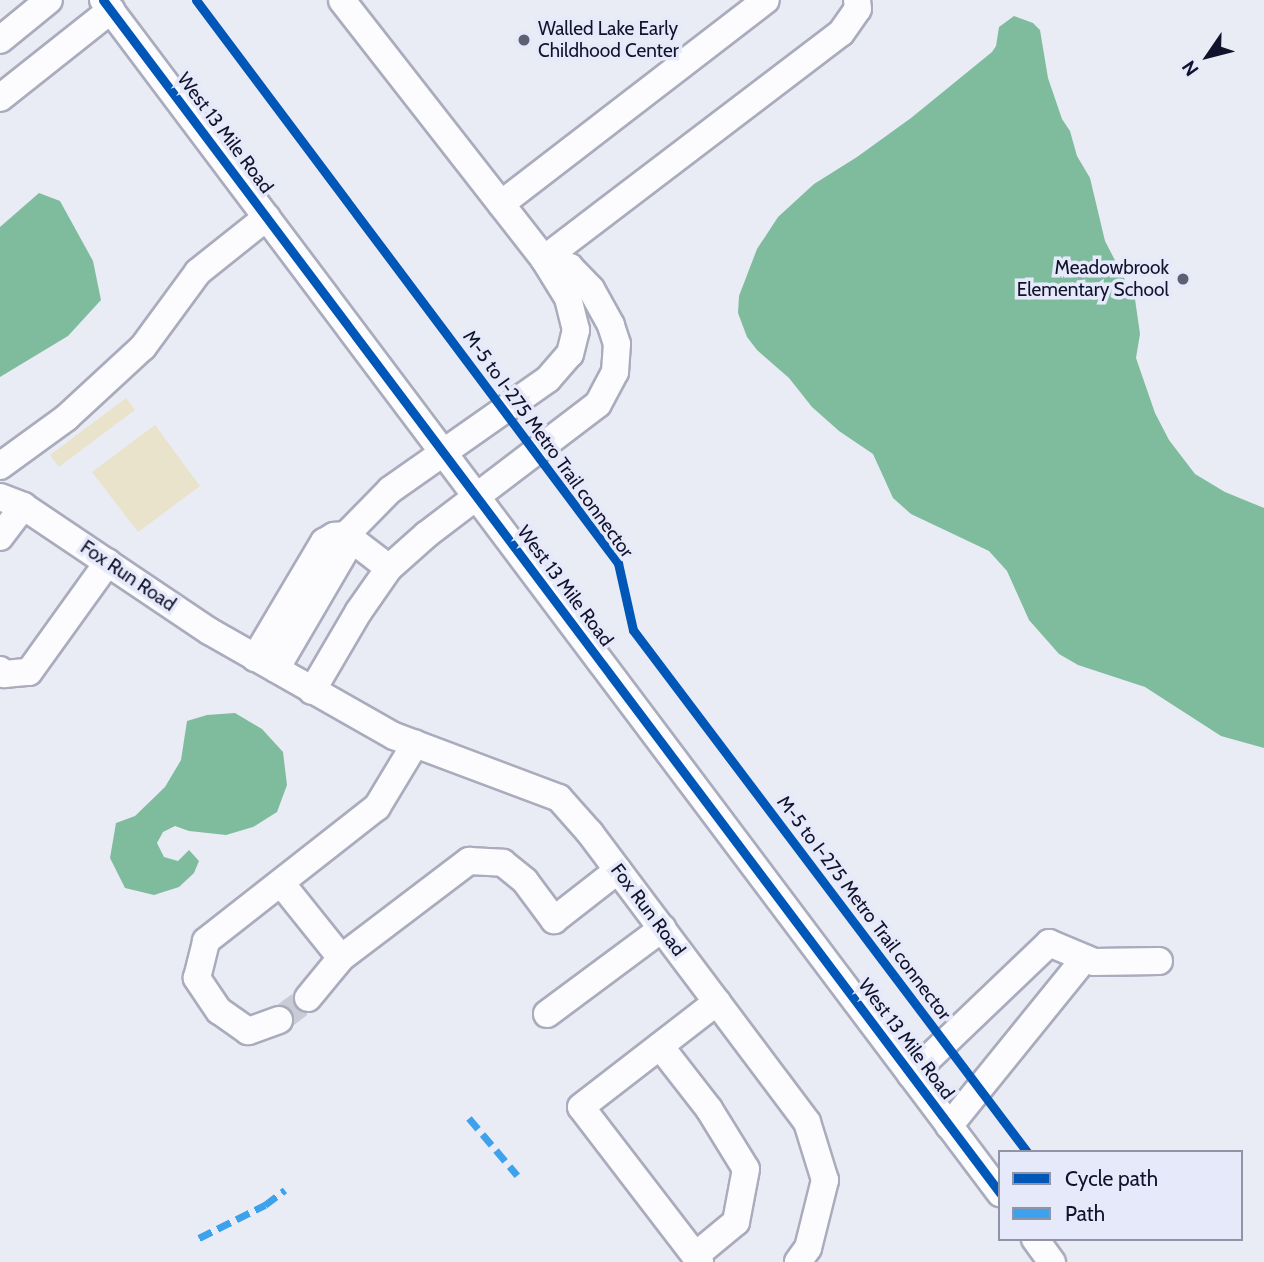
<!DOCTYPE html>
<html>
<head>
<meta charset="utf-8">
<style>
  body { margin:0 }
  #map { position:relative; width:1264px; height:1262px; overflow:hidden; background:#eaecf5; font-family:Cabin,sans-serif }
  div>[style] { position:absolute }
  .green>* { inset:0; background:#e8e3ca }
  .water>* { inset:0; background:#7ebc9d }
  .minor-tunnel>* { height:26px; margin-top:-13px; transform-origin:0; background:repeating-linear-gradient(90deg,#c9cbd7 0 26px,transparent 0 39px) }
  .roads { filter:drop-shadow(2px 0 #aaacbd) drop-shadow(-2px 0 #aaacbd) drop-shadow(0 2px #aaacbd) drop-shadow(0 -2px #aaacbd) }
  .minor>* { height:26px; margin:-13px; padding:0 13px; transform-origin:13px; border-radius:13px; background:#fcfcfe }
  .quiet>* { height:7px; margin-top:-3.5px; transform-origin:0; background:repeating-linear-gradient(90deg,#3da2eb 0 14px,transparent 0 21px) }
  .cycleway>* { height:9px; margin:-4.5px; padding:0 4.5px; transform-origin:4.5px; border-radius:4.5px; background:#0057b8 }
  .dots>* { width:19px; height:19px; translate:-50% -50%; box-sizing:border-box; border:4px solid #e6e9f9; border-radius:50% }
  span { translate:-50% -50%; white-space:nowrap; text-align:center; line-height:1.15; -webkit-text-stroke:7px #e6e9f9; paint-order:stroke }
  .poi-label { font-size:19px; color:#11132d }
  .left { translate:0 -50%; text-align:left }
  .right { translate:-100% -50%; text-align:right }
  .street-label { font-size:19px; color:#11132d }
  .legend { position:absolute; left:998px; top:1150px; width:245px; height:91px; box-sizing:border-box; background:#e6e9f9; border:2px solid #9193a7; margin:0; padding:9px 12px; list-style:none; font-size:21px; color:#11132d }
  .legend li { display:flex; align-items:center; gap:14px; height:35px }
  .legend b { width:35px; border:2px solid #9193a7 }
  .north { position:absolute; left:1173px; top:21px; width:70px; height:70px; -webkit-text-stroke:5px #e6e9f9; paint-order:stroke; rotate:235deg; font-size:19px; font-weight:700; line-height:28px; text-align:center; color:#11132d }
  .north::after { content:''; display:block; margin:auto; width:24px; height:32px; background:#11132d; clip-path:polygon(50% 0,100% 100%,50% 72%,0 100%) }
</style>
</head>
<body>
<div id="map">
  <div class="green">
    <i style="clip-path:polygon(126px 398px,135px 410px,59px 467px,50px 455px)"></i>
    <i style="clip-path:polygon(155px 425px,200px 486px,138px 532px,92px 472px)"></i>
  </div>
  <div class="water">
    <i style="clip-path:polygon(1014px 16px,1033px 23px,1040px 30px,1048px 78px,1062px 119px,1070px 131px,1077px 156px,1090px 178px,1105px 241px,1135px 299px,1140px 334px,1136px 358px,1155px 413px,1169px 440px,1195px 474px,1225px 492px,1264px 508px,1264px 748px,1221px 736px,1145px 687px,1078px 665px,1059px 654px,1029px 620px,1007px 571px,989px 551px,911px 514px,893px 498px,873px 454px,839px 431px,812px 407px,789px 378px,757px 350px,747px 337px,738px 313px,739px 296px,757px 249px,778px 217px,814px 184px,857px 157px,911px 118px,992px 52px,996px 46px,999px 27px)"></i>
    <i style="clip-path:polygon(39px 193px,60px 201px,93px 261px,101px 300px,68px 336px,0 377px,0 227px)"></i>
    <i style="clip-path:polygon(235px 713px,262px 729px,283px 752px,287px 785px,277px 812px,253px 827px,226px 835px,189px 831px,175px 826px,163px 832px,157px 843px,164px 857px,178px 861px,189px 850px,199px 861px,194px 873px,179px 887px,154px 895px,125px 888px,110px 858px,116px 823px,135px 816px,165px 787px,181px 760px,187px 721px,207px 715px)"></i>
  </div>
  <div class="minor-tunnel">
    <i style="left:279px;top:1020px;width:36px;rotate:-37deg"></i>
  </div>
  <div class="roads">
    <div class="minor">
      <i style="left:103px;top:0;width:1493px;rotate:53.06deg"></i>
      <i style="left:0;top:40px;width:63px;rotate:-39.2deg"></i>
      <i style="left:0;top:98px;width:142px;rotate:-38.4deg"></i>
      <i style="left:501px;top:204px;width:334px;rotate:-37.6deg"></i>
      <i style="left:544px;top:259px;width:373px;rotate:-37.3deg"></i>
      <i style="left:841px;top:33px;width:29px;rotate:-55deg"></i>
      <i style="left:858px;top:9px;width:9px;rotate:-96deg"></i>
      <i style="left:0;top:466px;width:82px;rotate:-36deg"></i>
      <i style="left:66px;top:418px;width:105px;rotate:-42.7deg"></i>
      <i style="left:143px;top:347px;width:93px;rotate:-53.7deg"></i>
      <i style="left:198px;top:272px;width:88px;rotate:-38.6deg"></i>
      <i style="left:0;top:497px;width:25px;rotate:21deg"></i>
      <i style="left:23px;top:506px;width:224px;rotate:33.9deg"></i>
      <i style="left:209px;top:631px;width:213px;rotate:29.6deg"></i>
      <i style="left:394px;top:736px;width:176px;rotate:20.6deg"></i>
      <i style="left:559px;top:798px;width:47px;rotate:48.5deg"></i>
      <i style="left:590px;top:833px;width:361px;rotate:53.1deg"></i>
      <i style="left:807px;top:1122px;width:61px;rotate:72.8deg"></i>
      <i style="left:825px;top:1180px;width:70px;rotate:104deg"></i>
      <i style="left:808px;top:1248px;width:17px;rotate:126deg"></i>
      <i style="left:346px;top:535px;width:54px;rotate:37.5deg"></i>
      <i style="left:0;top:537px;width:39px;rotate:-53deg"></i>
      <i style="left:255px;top:658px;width:135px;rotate:-59.3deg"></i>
      <i style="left:324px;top:542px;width:12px;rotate:-31deg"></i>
      <i style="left:334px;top:536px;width:12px;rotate:-5deg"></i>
      <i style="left:346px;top:535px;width:63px;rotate:-45.6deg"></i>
      <i style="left:390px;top:490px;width:193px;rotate:-35.1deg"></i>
      <i style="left:548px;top:379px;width:33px;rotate:-49deg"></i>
      <i style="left:570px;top:354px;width:25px;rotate:-76deg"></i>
      <i style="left:576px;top:330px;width:33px;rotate:-104deg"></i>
      <i style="left:568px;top:298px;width:46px;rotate:-121.6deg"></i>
      <i style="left:544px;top:259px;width:328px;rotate:-128deg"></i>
      <i style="left:276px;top:669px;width:139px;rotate:-59.7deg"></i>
      <i style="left:346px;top:549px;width:14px;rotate:-90deg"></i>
      <i style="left:0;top:670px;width:6px;rotate:45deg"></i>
      <i style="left:4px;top:674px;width:25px;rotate:-5deg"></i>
      <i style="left:29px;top:672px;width:135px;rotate:-54.3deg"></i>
      <i style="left:312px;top:691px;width:93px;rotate:-59.6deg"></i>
      <i style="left:359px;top:611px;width:52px;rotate:-55.1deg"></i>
      <i style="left:389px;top:568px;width:50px;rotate:-41.7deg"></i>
      <i style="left:426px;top:535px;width:216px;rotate:-37.3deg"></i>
      <i style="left:598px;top:404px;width:36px;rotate:-62deg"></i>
      <i style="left:615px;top:372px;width:28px;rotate:-86deg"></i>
      <i style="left:617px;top:344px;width:20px;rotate:-108deg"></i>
      <i style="left:611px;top:325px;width:41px;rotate:-119.1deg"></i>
      <i style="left:591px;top:289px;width:30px;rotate:-134deg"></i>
      <i style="left:570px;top:267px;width:27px;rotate:-163deg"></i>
      <i style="left:281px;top:883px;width:96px;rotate:51.3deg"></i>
      <i style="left:308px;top:998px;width:52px;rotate:-50.5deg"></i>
      <i style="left:341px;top:958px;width:161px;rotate:-37.2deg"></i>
      <i style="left:469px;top:861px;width:34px;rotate:3deg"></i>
      <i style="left:503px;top:863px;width:28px;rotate:39deg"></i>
      <i style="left:525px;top:881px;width:49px;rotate:53.4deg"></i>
      <i style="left:554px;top:920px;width:81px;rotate:-38deg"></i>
      <i style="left:547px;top:1014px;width:144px;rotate:-36.6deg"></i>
      <i style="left:279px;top:1020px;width:33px;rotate:160deg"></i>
      <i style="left:248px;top:1031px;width:35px;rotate:-145deg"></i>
      <i style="left:219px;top:1011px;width:40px;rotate:-124deg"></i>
      <i style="left:197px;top:978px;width:38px;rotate:-76deg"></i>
      <i style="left:206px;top:941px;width:217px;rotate:-38.1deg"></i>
      <i style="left:377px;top:807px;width:74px;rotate:-58.9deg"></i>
      <i style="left:660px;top:1046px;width:80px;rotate:52.1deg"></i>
      <i style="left:709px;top:1109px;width:70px;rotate:58.3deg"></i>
      <i style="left:746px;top:1169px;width:54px;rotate:100.7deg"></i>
      <i style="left:736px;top:1222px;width:53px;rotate:140.3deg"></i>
      <i style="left:911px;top:1075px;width:191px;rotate:-43.7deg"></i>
      <i style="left:1049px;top:943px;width:49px;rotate:22.9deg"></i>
      <i style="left:1094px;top:962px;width:65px;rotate:-0.9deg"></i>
      <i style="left:949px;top:1126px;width:216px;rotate:-51deg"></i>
      <i style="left:1035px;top:1239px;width:29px;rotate:54deg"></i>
      <i style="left:700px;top:1262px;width:195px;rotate:-127.5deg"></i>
      <i style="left:581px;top:1107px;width:172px;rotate:-37.7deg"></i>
    </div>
  </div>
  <div class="quiet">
    <i style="left:469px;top:1118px;width:75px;rotate:49.9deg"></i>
    <i style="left:199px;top:1238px;width:74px;rotate:-26.6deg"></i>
    <i style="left:265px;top:1205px;width:25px;rotate:-37deg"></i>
  </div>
  <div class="cycleway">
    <i style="left:103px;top:0;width:1493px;rotate:53.06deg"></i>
    <i style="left:196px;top:0;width:704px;rotate:53.15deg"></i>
    <i style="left:618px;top:563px;width:69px;rotate:77.4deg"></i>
    <i style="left:633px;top:630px;width:654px;rotate:52.95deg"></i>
  </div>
  <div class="dots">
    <i style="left:524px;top:40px;background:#5d5f73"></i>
    <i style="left:1183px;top:279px;background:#5d5f73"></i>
  </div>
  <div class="poi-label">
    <span class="left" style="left:538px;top:40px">Walled Lake Early<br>Childhood Center</span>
    <span class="right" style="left:1169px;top:279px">Meadowbrook<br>Elementary School</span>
  </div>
  <div class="street-label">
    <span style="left:225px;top:133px;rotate:53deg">West 13 Mile Road</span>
    <span style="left:548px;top:444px;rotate:54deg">M-5 to I-275 Metro Trail connector</span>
    <span style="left:128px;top:576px;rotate:34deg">Fox Run Road</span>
    <span style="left:565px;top:586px;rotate:53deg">West 13 Mile Road</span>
    <span style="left:864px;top:908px;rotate:53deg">M-5 to I-275 Metro Trail connector</span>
    <span style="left:648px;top:910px;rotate:53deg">Fox Run Road</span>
    <span style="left:906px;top:1039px;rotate:53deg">West 13 Mile Road</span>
  </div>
  <ul class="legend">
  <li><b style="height:9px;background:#0057b8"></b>Cycle path</li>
  <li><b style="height:9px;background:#3da2eb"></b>Path</li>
  </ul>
  <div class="north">N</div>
</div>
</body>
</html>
